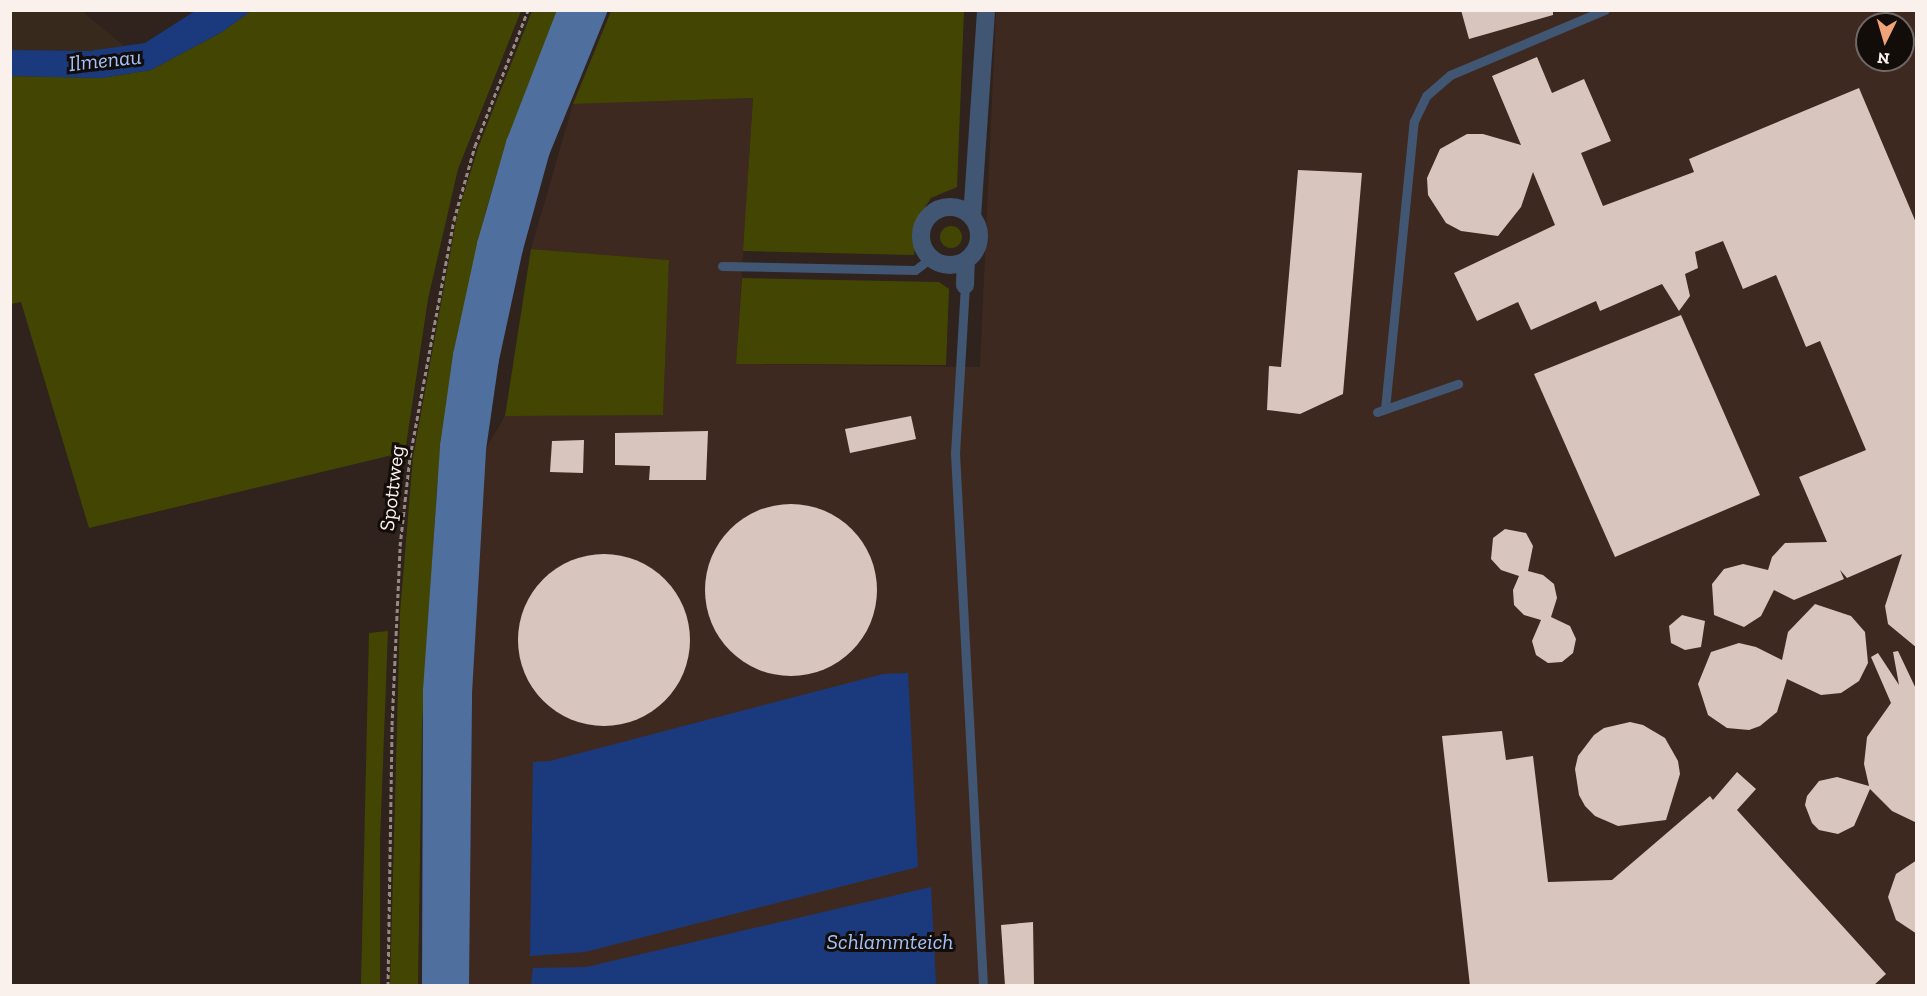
<!DOCTYPE html>
<html>
<head>
<meta charset="utf-8">
<style>
  body { margin:0 }
  #map { position:relative; width:1927px; height:996px; overflow:hidden; background:#30221c; font-family:"Zilla Slab",serif }
  div>[style] { position:absolute }
  .commercial>* { inset:0; background:#372a1d }
  .built>* { inset:0; background:#3e2921 }
  .green>* { inset:0; background:#434602 }
  .round { border-radius:50% }
  .water>* { inset:0; background:#1b3a7e }
  .building>* { inset:0; background:#d8c5bd }
  .path>* { height:3px; margin-top:-1.5px; transform-origin:0; background:repeating-linear-gradient(90deg,#968a85 0 4.5px,transparent 0 7.5px) }
  .service>* { height:9px; margin:-4.5px; padding:0 4.5px; transform-origin:4.5px; border-radius:4.5px; background:#415673 }
  .minor>* { height:18px; margin:-9px; padding:0 9px; transform-origin:9px; border-radius:9px; background:#415673 }
  .minor>.ring { margin:-9px; padding:0; box-sizing:content-box; background:none; border:18px solid #415673; border-radius:50% }
  .secondary>* { height:26px; margin:-13px; padding:0 13px; transform-origin:13px; border-radius:13px; background:#4f709e }
  span { translate:-50% -50%; white-space:nowrap; text-align:center; line-height:1.15; -webkit-text-stroke:6px #130d0a; paint-order:stroke }
  .street-label { font-size:21px; color:#faf0ec }
  .water-label { font-size:22px; color:#a3c2fd; font-style:italic }
  .frame { position:absolute; inset:0; border:12px solid #faf0ec; pointer-events:none }
  .north { position:absolute; left:1855px; top:12px; width:60px; height:60px; box-sizing:border-box; background:#130d0a; border:2px solid #6f6864; border-radius:50%; rotate:185deg; font-size:16px; font-weight:700; line-height:24px; text-align:center; color:#faf0ec }
  .north::after { content:''; display:block; margin:auto; width:21px; height:27px; background:#f0a378; clip-path:polygon(50% 0,100% 100%,50% 72%,0 100%) }
</style>
</head>
<body>
<div id="map">
  <div class="commercial">
    <i style="clip-path:polygon(10px 11px,82px 11px,124px 46px,89px 51px,11px 50px)"></i>
  </div>
  <div class="built">
    <i style="clip-path:polygon(evenodd,996px 11px,1916px 11px,1916px 985px,465px 986px,472px 648px,485px 450px,505px 416px,663px 414px,669px 260px,531px 249px,573px 104px,753px 98px,736px 364px,980px 367px,996px 11px,1867px 24px,1903px 24px,1903px 60px,1867px 60px,1867px 24px)"></i>
  </div>
  <div class="green">
    <i style="clip-path:polygon(251px 11px,521px 11px,458px 169px,428px 299px,405px 452px,89px 528px,21px 302px,11px 304px,11px 76px,101px 78px,151px 70px,222px 32px)"></i>
    <i style="clip-path:polygon(532px 11px,558px 11px,509px 134px,485px 214px,456px 343px,437px 486px,422px 724px,418px 985px,390px 986px,400px 613px,413px 457px,457px 216px,478px 148px)"></i>
    <i style="clip-path:polygon(611px 11px,964px 11px,957px 187px,931px 198px,919px 217px,914px 255px,743px 251px,753px 98px,573px 104px)"></i>
    <i class="round" style="left:940px;top:226px;width:22px;height:22px"></i>
    <i style="clip-path:polygon(531px 249px,669px 260px,663px 415px,505px 416px)"></i>
    <i style="clip-path:polygon(742px 278px,939px 282px,949px 289px,946px 365px,736px 364px)"></i>
    <i style="clip-path:polygon(388px 631px,380px 841px,380px 985px,361px 985px,369px 633px)"></i>
  </div>
  <div class="water">
    <i style="clip-path:polygon(195px 11px,251px 11px,222px 32px,151px 70px,101px 78px,11px 76px,11px 50px,89px 51px,145px 43px)"></i>
    <i style="clip-path:polygon(908px 673px,918px 867px,585px 952px,530px 956px,533px 762px,550px 761px,883px 674px)"></i>
    <i style="clip-path:polygon(931px 887px,936px 985px,531px 985px,533px 968px,586px 967px)"></i>
  </div>
  <div class="building">
    <i style="clip-path:polygon(1461px 10px,1553px 10px,1553px 15px,1469px 39px)"></i>
    <i style="clip-path:polygon(1537px 57px,1552px 93px,1584px 79px,1611px 141px,1581px 153px,1603px 206px,1694px 172px,1689px 159px,1859px 88px,1917px 225px,1917px 648px,1888px 624px,1885px 606px,1902px 554px,1847px 578px,1840px 570px,1844px 579px,1794px 600px,1774px 590px,1761px 616px,1744px 627px,1714px 615px,1712px 584px,1724px 569px,1743px 564px,1768px 570px,1772px 557px,1785px 543px,1827px 542px,1799px 477px,1866px 450px,1820px 341px,1806px 347px,1776px 275px,1743px 289px,1723px 241px,1695px 252px,1698px 268px,1685px 274px,1690px 296px,1679px 311px,1662px 284px,1600px 311px,1596px 301px,1531px 330px,1518px 302px,1477px 321px,1454px 273px,1555px 225px,1533px 172px,1521px 207px,1498px 236px,1461px 231px,1446px 223px,1428px 195px,1427px 178px,1440px 149px,1467px 134px,1483px 134px,1521px 145px,1492px 76px)"></i>
    <i style="clip-path:polygon(1298px 170px,1362px 173px,1343px 394px,1300px 414px,1267px 410px,1269px 366px,1281px 367px)"></i>
    <i style="clip-path:polygon(1681px 315px,1760px 495px,1615px 557px,1534px 374px)"></i>
    <i style="clip-path:polygon(911px 416px,916px 439px,850px 453px,845px 429px)"></i>
    <i style="clip-path:polygon(708px 431px,706px 480px,649px 480px,650px 466px,615px 465px,615px 433px)"></i>
    <i style="clip-path:polygon(584px 440px,583px 473px,550px 472px,552px 441px)"></i>
    <i class="round" style="left:705px;top:504px;width:172px;height:172px"></i>
    <i style="clip-path:polygon(1505px 529px,1526px 533px,1533px 546px,1528px 571px,1543px 575px,1554px 584px,1557px 598px,1551px 617px,1570px 626px,1576px 639px,1573px 653px,1562px 662px,1548px 663px,1536px 655px,1532px 641px,1541px 620px,1524px 615px,1514px 605px,1513px 590px,1519px 576px,1501px 570px,1491px 559px,1493px 538px)"></i>
    <i class="round" style="left:518px;top:554px;width:172px;height:172px"></i>
    <i style="clip-path:polygon(1815px 604px,1851px 616px,1865px 632px,1868px 663px,1859px 681px,1841px 693px,1821px 695px,1787px 679px,1777px 712px,1760px 726px,1749px 730px,1727px 728px,1708px 715px,1698px 684px,1711px 652px,1739px 643px,1756px 647px,1782px 660px,1788px 632px)"></i>
    <i style="clip-path:polygon(1682px 615px,1705px 621px,1701px 647px,1685px 650px,1671px 643px,1669px 626px)"></i>
    <i style="clip-path:polygon(1898px 651px,1917px 691px,1917px 823px,1892px 811px,1870px 789px,1854px 826px,1838px 834px,1819px 830px,1812px 823px,1805px 805px,1807px 796px,1819px 781px,1837px 777px,1869px 786px,1864px 764px,1867px 737px,1891px 703px,1871px 657px,1878px 653px,1899px 685px,1893px 652px)"></i>
    <i style="clip-path:polygon(1630px 722px,1643px 725px,1665px 738px,1678px 761px,1680px 774px,1666px 820px,1618px 826px,1595px 816px,1585px 806px,1579px 795px,1575px 769px,1578px 756px,1594px 735px,1604px 728px)"></i>
    <i style="clip-path:polygon(1502px 731px,1506px 760px,1533px 756px,1548px 882px,1612px 880px,1710px 796px,1713px 800px,1737px 772px,1756px 789px,1737px 810px,1886px 974px,1873px 986px,1470px 986px,1442px 736px)"></i>
    <i style="clip-path:polygon(1917px 860px,1917px 934px,1896px 920px,1888px 897px,1896px 874px)"></i>
    <i style="clip-path:polygon(1033px 922px,1034px 986px,1005px 986px,1001px 925px)"></i>
  </div>
  <div class="path">
    <i style="left:388px;top:986px;width:261px;rotate:-89.1deg"></i>
    <i style="left:392px;top:725px;width:179px;rotate:-87.4deg"></i>
    <i style="left:400px;top:546px;width:90px;rotate:-83.6deg"></i>
    <i style="left:410px;top:457px;width:241px;rotate:-79.5deg"></i>
    <i style="left:454px;top:220px;width:77px;rotate:-74.2deg"></i>
    <i style="left:475px;top:146px;width:146px;rotate:-68.7deg"></i>
  </div>
  <div class="service">
    <i style="left:722px;top:266px;width:193px;rotate:1.2deg"></i>
    <i style="left:915px;top:270px;width:20px;rotate:-37deg"></i>
    <i style="left:965px;top:285px;width:168px;rotate:93.4deg"></i>
    <i style="left:955px;top:453px;width:534px;rotate:86.99deg"></i>
    <i style="left:1385px;top:409px;width:289px;rotate:-84.3deg"></i>
    <i style="left:1414px;top:121px;width:28px;rotate:-64deg"></i>
    <i style="left:1426px;top:96px;width:32px;rotate:-41deg"></i>
    <i style="left:1450px;top:75px;width:168px;rotate:-22.8deg"></i>
    <i style="left:1377px;top:412px;width:86px;rotate:-19.1deg"></i>
  </div>
  <div class="minor">
    <i class="ring" style="left:921px;top:207px;width:40px;height:40px"></i>
    <i style="left:972px;top:217px;width:207px;rotate:-86.1deg"></i>
    <i style="left:965px;top:285px;width:24px;rotate:-88deg"></i>
  </div>
  <div class="secondary">
    <i style="left:435px;top:986px;width:295px;rotate:-89.8deg"></i>
    <i style="left:436px;top:691px;width:245px;rotate:-86deg"></i>
    <i style="left:453px;top:447px;width:92px;rotate:-81.9deg"></i>
    <i style="left:466px;top:356px;width:114px;rotate:-77.8deg"></i>
    <i style="left:490px;top:245px;width:105px;rotate:-74deg"></i>
    <i style="left:519px;top:144px;width:144px;rotate:-68.8deg"></i>
    <i style="left:456px;top:986px;width:293px;rotate:-89.4deg"></i>
    <i style="left:459px;top:693px;width:244px;rotate:-86.7deg"></i>
    <i style="left:473px;top:449px;width:91px;rotate:-81.8deg"></i>
    <i style="left:486px;top:359px;width:114px;rotate:-77.8deg"></i>
    <i style="left:510px;top:248px;width:102px;rotate:-74.6deg"></i>
    <i style="left:537px;top:150px;width:151px;rotate:-67.8deg"></i>
  </div>
  <div class="street-label">
    <span style="left:392px;top:488px;rotate:-83deg">Spottweg</span>
  </div>
  <div class="water-label">
    <span style="left:105px;top:60px;rotate:-6deg">Ilmenau</span>
    <span style="left:890px;top:942px">Schlammteich</span>
  </div>
  <div class="frame"></div>
  <div class="north">N</div>
</div>
</body>
</html>
